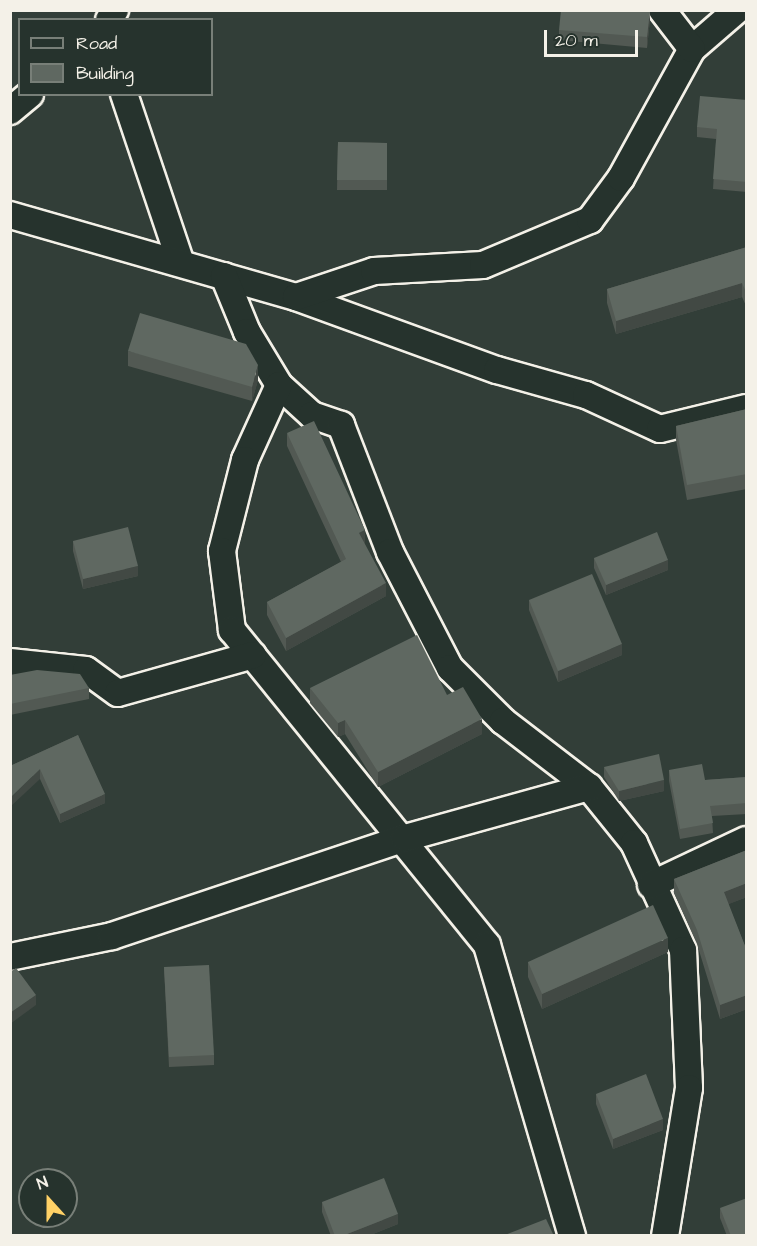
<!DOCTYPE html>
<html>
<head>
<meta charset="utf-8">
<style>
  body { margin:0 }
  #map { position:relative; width:757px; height:1246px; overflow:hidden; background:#323e38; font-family:"Architects Daughter",sans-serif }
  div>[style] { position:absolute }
  .roads { filter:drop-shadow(2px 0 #f4f1e8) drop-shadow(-2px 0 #f4f1e8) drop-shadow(0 2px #f4f1e8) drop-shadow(0 -2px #f4f1e8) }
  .street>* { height:26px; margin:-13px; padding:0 13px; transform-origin:13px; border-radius:13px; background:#26332d }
  .wall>* { inset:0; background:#525953 }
  .shaded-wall>* { inset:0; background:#424944 }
  .building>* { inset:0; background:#5f6861 }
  span { translate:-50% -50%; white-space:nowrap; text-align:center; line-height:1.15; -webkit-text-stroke:6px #26332d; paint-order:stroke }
  .frame { position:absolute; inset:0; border:12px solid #f4f1e8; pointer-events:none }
  .legend { position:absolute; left:18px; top:18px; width:195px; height:78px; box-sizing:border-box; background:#26332d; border:2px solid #787f78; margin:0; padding:8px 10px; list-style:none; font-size:18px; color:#f4f1e8 }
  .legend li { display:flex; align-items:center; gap:12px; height:30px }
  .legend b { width:30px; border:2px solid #787f78 }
  .north { position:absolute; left:18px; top:1168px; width:60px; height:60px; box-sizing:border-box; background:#26332d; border:2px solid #787f78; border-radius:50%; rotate:339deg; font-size:16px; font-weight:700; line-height:24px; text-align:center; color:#f4f1e8 }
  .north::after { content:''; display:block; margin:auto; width:21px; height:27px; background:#ffd166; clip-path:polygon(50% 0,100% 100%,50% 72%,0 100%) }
  .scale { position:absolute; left:544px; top:30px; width:94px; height:27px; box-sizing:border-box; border:3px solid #f4f1e8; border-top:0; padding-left:8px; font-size:18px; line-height:21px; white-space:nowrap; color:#f4f1e8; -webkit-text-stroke:4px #26332d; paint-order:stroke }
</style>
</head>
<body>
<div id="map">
  <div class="roads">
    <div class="street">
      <i style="left:109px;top:20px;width:12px;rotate:-59deg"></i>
      <i style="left:692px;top:49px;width:60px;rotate:-40.9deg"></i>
      <i style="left:124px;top:94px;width:178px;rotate:71.4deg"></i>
      <i style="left:10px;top:111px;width:26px;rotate:-40deg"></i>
      <i style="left:10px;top:215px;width:298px;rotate:16deg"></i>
      <i style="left:296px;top:297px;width:214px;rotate:20deg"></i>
      <i style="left:497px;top:370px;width:92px;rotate:15.7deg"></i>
      <i style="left:586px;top:395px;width:81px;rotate:24.7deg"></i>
      <i style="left:660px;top:429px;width:89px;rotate:-13.7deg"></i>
      <i style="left:224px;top:276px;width:61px;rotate:67.7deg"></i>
      <i style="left:247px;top:332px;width:62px;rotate:58.9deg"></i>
      <i style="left:279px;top:385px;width:45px;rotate:42.3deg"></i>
      <i style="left:312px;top:415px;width:31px;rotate:19deg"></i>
      <i style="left:341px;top:425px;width:136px;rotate:68.9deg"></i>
      <i style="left:390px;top:552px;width:131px;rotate:62.7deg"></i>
      <i style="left:450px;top:668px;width:75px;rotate:45deg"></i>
      <i style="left:503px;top:721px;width:108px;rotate:37.5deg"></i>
      <i style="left:589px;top:787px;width:72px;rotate:51.2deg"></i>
      <i style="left:634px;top:843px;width:118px;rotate:65.4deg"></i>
      <i style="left:683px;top:950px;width:138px;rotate:87.5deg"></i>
      <i style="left:689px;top:1088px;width:150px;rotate:99.2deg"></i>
      <i style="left:296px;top:297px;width:82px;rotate:-18.4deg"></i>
      <i style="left:374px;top:271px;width:109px;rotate:-3.2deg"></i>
      <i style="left:483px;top:265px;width:116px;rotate:-22.8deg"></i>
      <i style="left:590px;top:220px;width:52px;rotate:-53.6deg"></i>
      <i style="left:621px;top:178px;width:147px;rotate:-61.2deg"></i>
      <i style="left:692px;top:49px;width:49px;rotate:-127.6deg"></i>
      <i style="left:279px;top:385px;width:82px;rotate:114.4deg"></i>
      <i style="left:245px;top:460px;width:94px;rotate:104.2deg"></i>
      <i style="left:222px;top:551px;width:80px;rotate:82.8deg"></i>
      <i style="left:232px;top:630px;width:405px;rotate:51deg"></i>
      <i style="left:487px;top:945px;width:303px;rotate:73.7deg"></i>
      <i style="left:10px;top:662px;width:76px;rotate:6deg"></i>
      <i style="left:86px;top:670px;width:39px;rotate:36deg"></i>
      <i style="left:118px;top:693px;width:140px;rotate:-15.7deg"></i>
      <i style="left:651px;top:885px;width:105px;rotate:-25.3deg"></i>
      <i style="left:10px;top:957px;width:104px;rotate:-11.6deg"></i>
      <i style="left:112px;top:936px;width:309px;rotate:-18.5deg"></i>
      <i style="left:405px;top:838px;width:191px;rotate:-15.5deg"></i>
    </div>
  </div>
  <div class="wall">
    <i style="clip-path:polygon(650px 19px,647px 48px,559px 40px,559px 30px)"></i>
    <i style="clip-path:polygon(747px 100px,747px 192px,713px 189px,716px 139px,697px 137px,697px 127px)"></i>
    <i style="clip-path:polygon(338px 142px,387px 143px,387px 190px,337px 190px)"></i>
    <i style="clip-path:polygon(747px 247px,747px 308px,742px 297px,616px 334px,607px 303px,607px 289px)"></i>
    <i style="clip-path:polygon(128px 351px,258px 380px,252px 401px,128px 366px)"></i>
    <i style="clip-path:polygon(747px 409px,747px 489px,687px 500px,676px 440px,676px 426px)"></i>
    <i style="clip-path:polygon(287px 433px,365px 542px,364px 543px,386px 596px,286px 651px,267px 615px,267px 602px,341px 562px,287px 446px)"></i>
    <i style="clip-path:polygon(73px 541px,138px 576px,83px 589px,73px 551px)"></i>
    <i style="clip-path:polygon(594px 558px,668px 570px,606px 595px,594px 568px)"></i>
    <i style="clip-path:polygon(529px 600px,622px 655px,558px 682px,529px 610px)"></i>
    <i style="clip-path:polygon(10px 675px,89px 688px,89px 699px,10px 715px)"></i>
    <i style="clip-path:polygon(310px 688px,447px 695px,482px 734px,378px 787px,345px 734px,338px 737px,310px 703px)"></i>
    <i style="clip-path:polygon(78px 735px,105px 803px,60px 823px,40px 779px,10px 766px)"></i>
    <i style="clip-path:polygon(604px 767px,664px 791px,619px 801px,604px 777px)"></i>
    <i style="clip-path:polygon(669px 770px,705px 780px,747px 777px,747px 814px,712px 816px,713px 833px,680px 839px,669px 781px)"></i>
    <i style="clip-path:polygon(747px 850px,747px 897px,728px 904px,747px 951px,747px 1009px,720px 1019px,697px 944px,674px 893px,674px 879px)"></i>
    <i style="clip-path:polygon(668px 952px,542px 1009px,528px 977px,528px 962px)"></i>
    <i style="clip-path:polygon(164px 967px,214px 1055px,214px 1065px,169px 1067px)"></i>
    <i style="clip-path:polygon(596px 1094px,663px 1130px,613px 1149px,596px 1104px)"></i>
    <i style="clip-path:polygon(322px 1202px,398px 1224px,368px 1236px,331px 1236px,322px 1212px)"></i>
    <i style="clip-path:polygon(720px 1208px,747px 1236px,727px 1236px,720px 1218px)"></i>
  </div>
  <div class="shaded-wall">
    <i style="clip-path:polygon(650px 10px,650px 19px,647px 48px,647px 37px)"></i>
    <i style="clip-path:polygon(742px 283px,742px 297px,616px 334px,616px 321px)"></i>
    <i style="clip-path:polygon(258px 365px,258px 380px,252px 401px,252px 387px)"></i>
    <i style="clip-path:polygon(365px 530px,365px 542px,359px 545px,359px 533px)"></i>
    <i style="clip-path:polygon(668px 560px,668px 570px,606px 595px,606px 585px)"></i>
    <i style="clip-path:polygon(138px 566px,138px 576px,83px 589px,83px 579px)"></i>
    <i style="clip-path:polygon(386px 583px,386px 596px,286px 651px,286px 638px)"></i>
    <i style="clip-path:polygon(622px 644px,622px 655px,558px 682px,558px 671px)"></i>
    <i style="clip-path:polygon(482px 719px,482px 734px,378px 787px,378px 772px)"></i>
    <i style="clip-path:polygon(345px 720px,345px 734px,338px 737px,338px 723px)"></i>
    <i style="clip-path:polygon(40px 769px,40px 779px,10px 807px,10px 798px)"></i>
    <i style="clip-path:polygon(664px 780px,664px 791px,619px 801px,619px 791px)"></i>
    <i style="clip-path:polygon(105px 794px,105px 803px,60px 823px,60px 814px)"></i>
    <i style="clip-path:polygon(747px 883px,747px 897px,724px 906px,724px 892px)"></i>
    <i style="clip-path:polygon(668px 938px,668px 952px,542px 1009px,542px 994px)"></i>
    <i style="clip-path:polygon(36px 995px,36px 1005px,10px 1024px,10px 1013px)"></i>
    <i style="clip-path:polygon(747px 995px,747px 1009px,720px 1019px,720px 1005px)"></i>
    <i style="clip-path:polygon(663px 1119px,663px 1130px,613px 1149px,613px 1139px)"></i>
    <i style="clip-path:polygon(398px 1214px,398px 1224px,368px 1236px,342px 1236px)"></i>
  </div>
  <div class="building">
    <i style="clip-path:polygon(561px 10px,650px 10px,647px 37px,559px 30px)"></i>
    <i style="clip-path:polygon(700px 96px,747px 100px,747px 182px,713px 179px,717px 129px,697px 127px)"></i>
    <i style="clip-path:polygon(338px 142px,387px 143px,387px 180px,337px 180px)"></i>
    <i style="clip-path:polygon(747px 247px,747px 294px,742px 283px,616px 321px,607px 289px)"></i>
    <i style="clip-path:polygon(140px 313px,246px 344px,258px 365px,252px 387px,128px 351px)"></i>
    <i style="clip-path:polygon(747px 409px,747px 474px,687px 485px,676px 426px)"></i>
    <i style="clip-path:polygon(314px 421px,365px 530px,359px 533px,386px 583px,286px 638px,267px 602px,346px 559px,287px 433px)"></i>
    <i style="clip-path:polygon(128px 527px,138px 566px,83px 579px,73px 541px)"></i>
    <i style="clip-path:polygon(657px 532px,668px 560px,606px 585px,594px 558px)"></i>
    <i style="clip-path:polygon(592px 574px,622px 644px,558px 671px,529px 600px)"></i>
    <i style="clip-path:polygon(417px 635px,447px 695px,463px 687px,482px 719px,378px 772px,345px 720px,338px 723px,310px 688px)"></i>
    <i style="clip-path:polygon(37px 670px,80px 674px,89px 688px,10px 704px,10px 675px)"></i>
    <i style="clip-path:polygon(78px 735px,105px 794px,60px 814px,40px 769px,10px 798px,10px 766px)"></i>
    <i style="clip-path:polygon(659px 754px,664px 780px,619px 791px,604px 767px)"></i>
    <i style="clip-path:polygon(702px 764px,705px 780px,747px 777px,747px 803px,710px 806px,713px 823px,680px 829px,669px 770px)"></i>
    <i style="clip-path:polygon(747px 850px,747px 883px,724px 892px,747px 951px,747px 995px,720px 1005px,697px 930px,674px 879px)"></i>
    <i style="clip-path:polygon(653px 905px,668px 938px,542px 994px,528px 962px)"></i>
    <i style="clip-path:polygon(209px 965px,214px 1055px,169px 1057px,164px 967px)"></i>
    <i style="clip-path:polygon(16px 968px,36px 995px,10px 1013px,10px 972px)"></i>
    <i style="clip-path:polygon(646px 1074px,663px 1119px,613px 1139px,596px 1094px)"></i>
    <i style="clip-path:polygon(384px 1178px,398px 1214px,342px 1236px,335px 1236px,322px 1202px)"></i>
    <i style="clip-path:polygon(747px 1198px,747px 1236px,731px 1236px,720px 1208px)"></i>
    <i style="clip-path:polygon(546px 1219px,554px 1236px,502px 1236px)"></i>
  </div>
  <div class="frame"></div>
  <ul class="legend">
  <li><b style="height:8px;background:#26332d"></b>Road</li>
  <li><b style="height:16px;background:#5f6861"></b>Building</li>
  </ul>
  <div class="north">N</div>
  <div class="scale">20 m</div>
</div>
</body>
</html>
